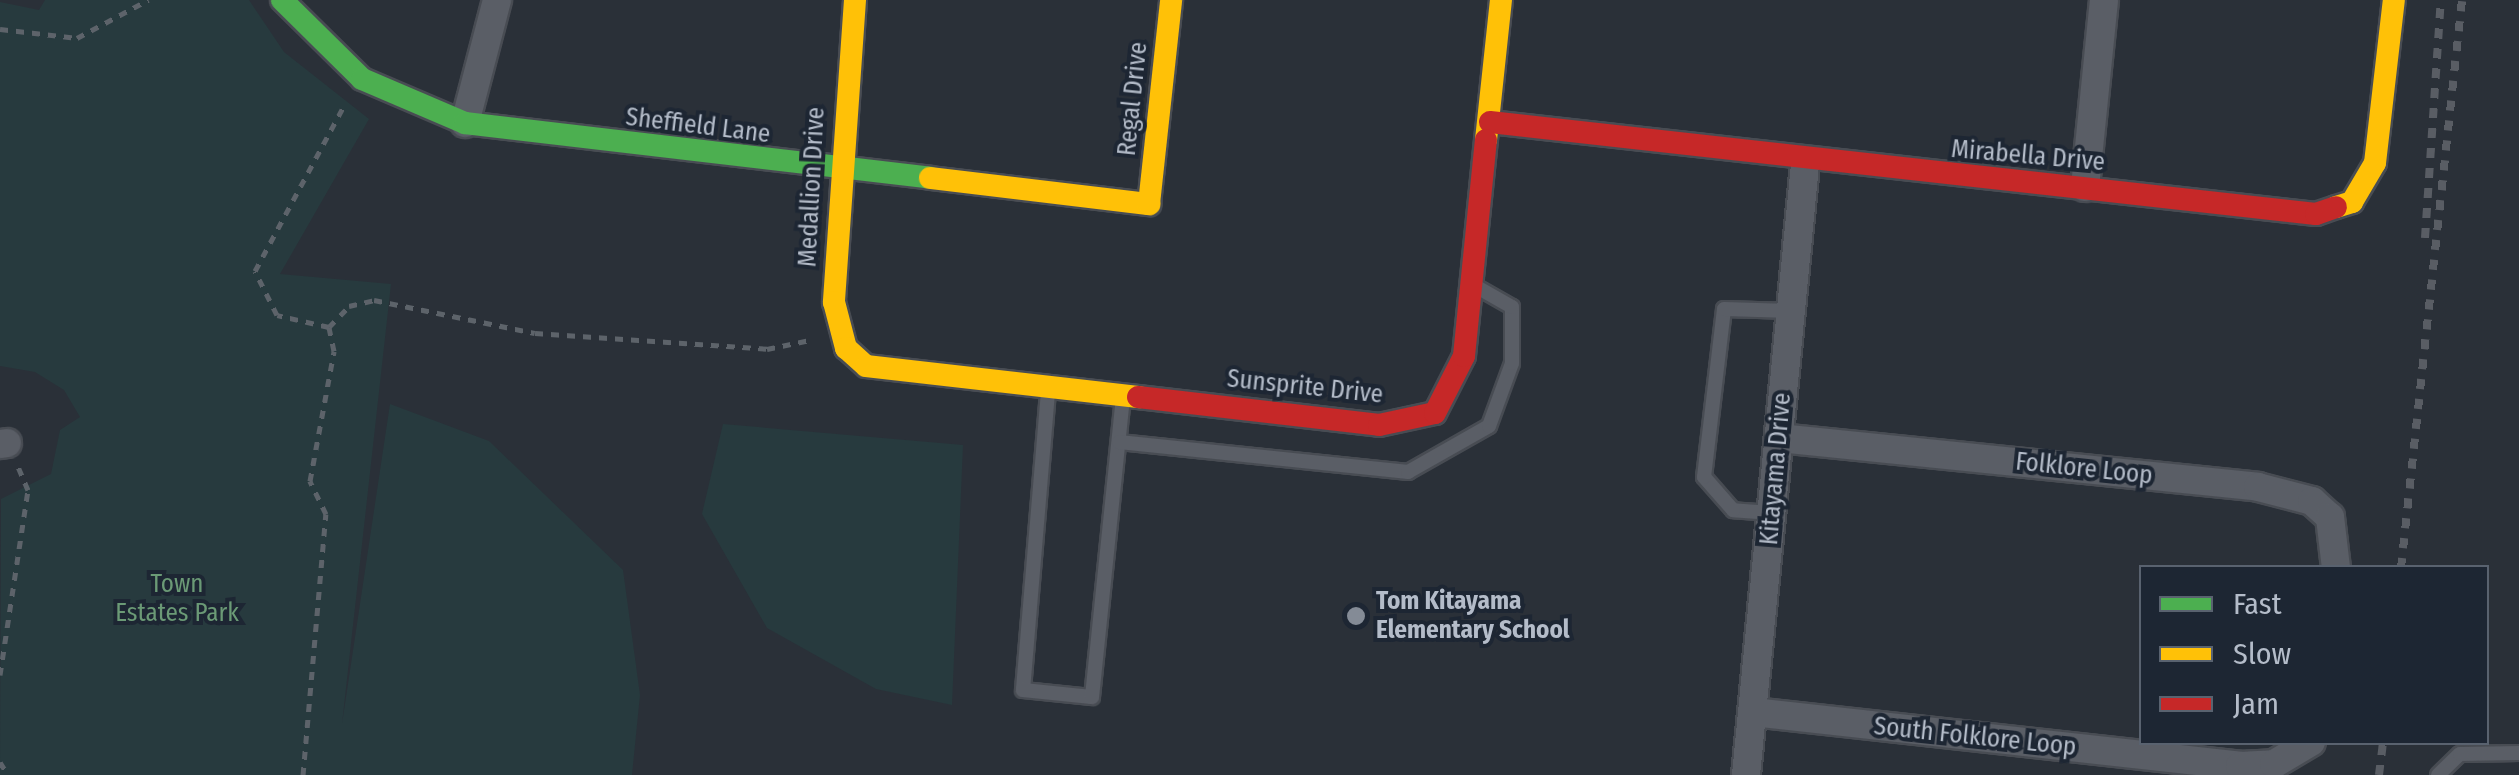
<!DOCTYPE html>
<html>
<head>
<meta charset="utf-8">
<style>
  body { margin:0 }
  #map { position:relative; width:2519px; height:775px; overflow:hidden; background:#2a3038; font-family:"Fira Sans Condensed",sans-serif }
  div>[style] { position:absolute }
  .green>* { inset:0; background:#273a3e }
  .path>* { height:5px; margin-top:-2.5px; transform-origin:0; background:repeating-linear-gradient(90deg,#5d636a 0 8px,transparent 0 16px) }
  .roads { filter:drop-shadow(2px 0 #484c53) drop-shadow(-2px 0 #484c53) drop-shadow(0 2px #484c53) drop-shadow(0 -2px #484c53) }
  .lane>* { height:14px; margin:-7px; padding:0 7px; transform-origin:7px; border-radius:7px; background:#5a5e66 }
  .street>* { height:28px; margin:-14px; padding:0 14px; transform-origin:14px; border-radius:14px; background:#5a5e66 }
  .fast>* { height:22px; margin:-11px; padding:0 11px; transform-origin:11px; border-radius:11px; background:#4caf50 }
  .slow>* { height:22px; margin:-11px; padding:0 11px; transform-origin:11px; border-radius:11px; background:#ffc107 }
  .jam>* { height:22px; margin:-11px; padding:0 11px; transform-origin:11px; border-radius:11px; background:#c62828 }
  .rail>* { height:8px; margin-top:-4px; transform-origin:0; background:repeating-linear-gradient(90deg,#595d64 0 10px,transparent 0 20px) }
  .dots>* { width:28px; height:28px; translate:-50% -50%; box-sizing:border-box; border:5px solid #1d2633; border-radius:50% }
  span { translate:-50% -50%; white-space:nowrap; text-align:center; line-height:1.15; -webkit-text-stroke:8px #1d2633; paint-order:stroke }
  .street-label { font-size:25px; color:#b4bcc9 }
  .park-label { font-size:25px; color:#6b9a76 }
  .poi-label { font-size:25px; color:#b4bcc9; font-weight:700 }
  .left { translate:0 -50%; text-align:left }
  .legend { position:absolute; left:2139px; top:565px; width:350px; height:180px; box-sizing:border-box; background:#1d2633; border:2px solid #59626f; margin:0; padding:12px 18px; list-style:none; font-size:30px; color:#b4bcc9 }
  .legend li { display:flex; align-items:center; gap:20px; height:50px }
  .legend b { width:50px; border:2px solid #59626f }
</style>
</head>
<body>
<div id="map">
  <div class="green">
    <i style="clip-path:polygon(45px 0,249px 0,284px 52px,369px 119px,280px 274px,391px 284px,342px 724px,390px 404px,489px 441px,623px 570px,640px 695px,632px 775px,0 775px,1px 499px,51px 474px,60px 430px,80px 417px,64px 390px,35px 372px,0 366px,0 2px,39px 10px)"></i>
    <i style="clip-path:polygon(723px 424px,963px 445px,952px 705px,876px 689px,767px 628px,702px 514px)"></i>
  </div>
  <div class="path">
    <i style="left:0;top:29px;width:78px;rotate:6.7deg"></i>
    <i style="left:77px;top:38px;width:81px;rotate:-28.2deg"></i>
    <i style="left:329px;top:327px;width:29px;rotate:-46deg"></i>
    <i style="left:349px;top:306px;width:26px;rotate:-13deg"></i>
    <i style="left:374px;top:300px;width:164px;rotate:11.6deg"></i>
    <i style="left:535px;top:333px;width:233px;rotate:3.9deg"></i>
    <i style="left:767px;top:349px;width:44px;rotate:-11.8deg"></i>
    <i style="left:329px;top:327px;width:53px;rotate:-167deg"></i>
    <i style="left:277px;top:315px;width:49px;rotate:-116.6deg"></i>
    <i style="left:255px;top:271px;width:187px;rotate:-61.7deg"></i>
    <i style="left:0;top:675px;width:187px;rotate:-81.4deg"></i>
    <i style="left:28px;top:490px;width:25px;rotate:-113deg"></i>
    <i style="left:0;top:762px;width:15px;rotate:58deg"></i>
    <i style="left:303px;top:775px;width:262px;rotate:-85deg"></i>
    <i style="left:326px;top:514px;width:37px;rotate:-116deg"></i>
    <i style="left:310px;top:481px;width:132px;rotate:-79.5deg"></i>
    <i style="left:334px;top:351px;width:25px;rotate:-102deg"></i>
  </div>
  <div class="roads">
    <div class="lane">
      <i style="left:1048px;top:392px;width:299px;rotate:94.8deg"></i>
      <i style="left:1023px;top:690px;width:69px;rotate:5.8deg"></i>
      <i style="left:1092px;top:697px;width:301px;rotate:-84.1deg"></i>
      <i style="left:1119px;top:442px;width:291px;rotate:5.9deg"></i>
      <i style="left:1408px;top:472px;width:93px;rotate:-29.6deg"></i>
      <i style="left:1489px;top:426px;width:67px;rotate:-69.9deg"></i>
      <i style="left:1512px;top:363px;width:56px;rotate:-90deg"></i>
      <i style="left:1512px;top:307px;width:43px;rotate:-150.4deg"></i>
      <i style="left:1772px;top:513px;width:39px;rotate:-176deg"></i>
      <i style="left:1733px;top:510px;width:44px;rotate:-131.3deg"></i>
      <i style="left:1704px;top:477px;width:169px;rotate:-83.2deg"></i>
      <i style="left:1724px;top:309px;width:67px;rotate:1.7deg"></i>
      <i style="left:2438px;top:775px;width:30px;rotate:-44deg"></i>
      <i style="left:2460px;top:754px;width:59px;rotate:-1deg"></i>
    </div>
    <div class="street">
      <i style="left:465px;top:123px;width:127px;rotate:-75.4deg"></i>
      <i style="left:2085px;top:187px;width:188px;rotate:-84.2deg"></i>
      <i style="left:1779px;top:438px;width:481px;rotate:5.8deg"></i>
      <i style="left:2258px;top:487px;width:56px;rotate:14.5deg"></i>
      <i style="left:2312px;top:501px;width:24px;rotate:42deg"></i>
      <i style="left:2330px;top:517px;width:51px;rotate:83.3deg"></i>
      <i style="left:0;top:444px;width:7px;rotate:-8deg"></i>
      <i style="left:1753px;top:712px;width:490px;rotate:6.3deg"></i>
      <i style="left:2240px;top:766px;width:34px;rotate:-3deg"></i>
      <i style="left:2274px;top:764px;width:43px;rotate:-30.7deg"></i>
      <i style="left:1746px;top:775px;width:614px;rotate:-84.48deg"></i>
    </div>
    <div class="fast">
      <i style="left:282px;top:0;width:112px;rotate:44.6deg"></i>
      <i style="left:362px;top:79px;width:112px;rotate:23.1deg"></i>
      <i style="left:465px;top:123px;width:468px;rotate:6.7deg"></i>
    </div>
    <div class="slow">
      <i style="left:855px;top:0;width:303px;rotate:94deg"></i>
      <i style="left:834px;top:302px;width:48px;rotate:75.4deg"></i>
      <i style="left:846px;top:348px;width:27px;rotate:42deg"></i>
      <i style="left:866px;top:366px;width:274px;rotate:6.5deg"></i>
      <i style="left:1486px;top:140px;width:141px;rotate:-83.9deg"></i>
      <i style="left:930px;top:178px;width:221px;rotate:6.8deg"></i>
      <i style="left:1149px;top:204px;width:205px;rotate:-83.8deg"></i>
      <i style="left:2336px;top:207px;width:17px;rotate:-17deg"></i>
      <i style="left:2352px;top:202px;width:45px;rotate:-59.5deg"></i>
      <i style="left:2375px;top:163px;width:164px;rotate:-83.4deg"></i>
    </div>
    <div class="jam">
      <i style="left:1490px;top:122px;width:831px;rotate:6.36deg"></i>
      <i style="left:2316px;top:214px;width:21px;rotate:-19deg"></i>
      <i style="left:1138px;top:397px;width:243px;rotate:6.6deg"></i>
      <i style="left:1379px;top:425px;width:57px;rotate:-12.1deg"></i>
      <i style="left:1435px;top:413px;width:64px;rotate:-63deg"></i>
      <i style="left:1464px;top:356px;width:217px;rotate:-84.2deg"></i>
    </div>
  </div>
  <div class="rail">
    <i style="left:2425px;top:238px;width:239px;rotate:-86.2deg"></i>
    <i style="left:2401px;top:568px;width:571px;rotate:-83.87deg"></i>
    <i style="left:2379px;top:775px;width:33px;rotate:-83deg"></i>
  </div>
  <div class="dots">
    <i style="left:1356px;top:616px;background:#848b96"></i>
  </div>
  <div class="street-label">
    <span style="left:1133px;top:99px;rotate:-84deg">Regal Drive</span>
    <span style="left:698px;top:126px;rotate:7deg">Sheffield Lane</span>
    <span style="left:2028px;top:156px;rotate:5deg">Mirabella Drive</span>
    <span style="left:812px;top:187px;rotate:-87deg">Medallion Drive</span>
    <span style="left:1305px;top:387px;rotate:6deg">Sunsprite Drive</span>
    <span style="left:1776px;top:469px;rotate:-85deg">Kitayama Drive</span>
    <span style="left:2084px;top:469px;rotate:6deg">Folklore Loop</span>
    <span style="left:1975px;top:737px;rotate:6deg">South Folklore Loop</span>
  </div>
  <div class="park-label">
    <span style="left:177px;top:599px">Town<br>Estates Park</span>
  </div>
  <div class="poi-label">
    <span class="left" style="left:1376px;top:616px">Tom Kitayama<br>Elementary School</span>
  </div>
  <ul class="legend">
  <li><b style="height:12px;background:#4caf50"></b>Fast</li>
  <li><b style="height:12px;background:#ffc107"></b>Slow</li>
  <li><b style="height:12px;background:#c62828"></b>Jam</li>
  </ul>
</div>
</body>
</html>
